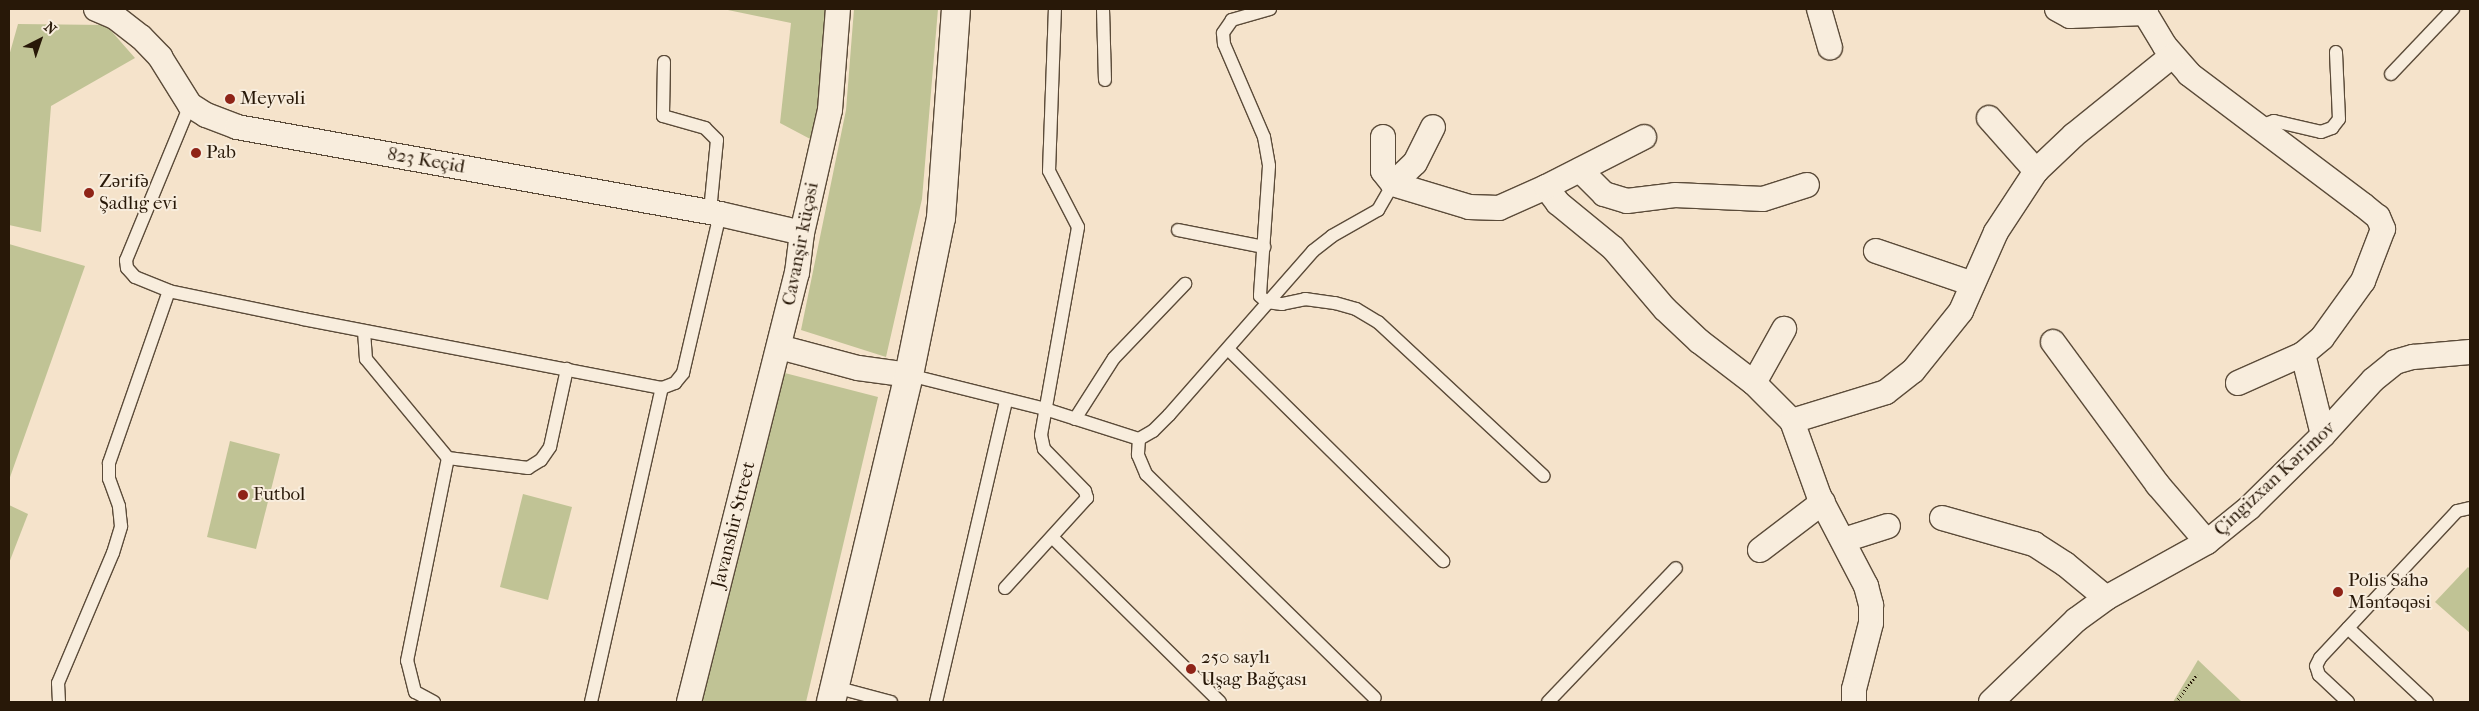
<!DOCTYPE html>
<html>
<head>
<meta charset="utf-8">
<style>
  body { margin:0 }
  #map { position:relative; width:2479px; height:711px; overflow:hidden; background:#f5e3cb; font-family:"IM FELL French Canon",serif }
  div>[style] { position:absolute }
  .green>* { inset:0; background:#c0c395 }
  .path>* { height:3px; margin-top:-1.5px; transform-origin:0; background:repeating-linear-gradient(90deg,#281808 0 1px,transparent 0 3.5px) }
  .roads { filter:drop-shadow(1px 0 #5b4b39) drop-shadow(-1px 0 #5b4b39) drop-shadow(0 1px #5b4b39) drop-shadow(0 -1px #5b4b39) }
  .lane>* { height:12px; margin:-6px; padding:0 6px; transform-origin:6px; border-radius:6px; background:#f8eddd }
  .street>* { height:24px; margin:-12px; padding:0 12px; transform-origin:12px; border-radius:12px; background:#f8eddd }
  .secondary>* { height:28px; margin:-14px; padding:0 14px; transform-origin:14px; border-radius:14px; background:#f8eddd }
  .dots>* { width:14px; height:14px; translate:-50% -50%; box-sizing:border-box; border:2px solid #f8eddd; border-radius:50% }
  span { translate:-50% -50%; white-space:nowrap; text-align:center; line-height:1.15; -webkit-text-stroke:4px #f8eddd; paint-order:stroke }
  .poi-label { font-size:19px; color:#281808 }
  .left { translate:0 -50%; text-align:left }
  .street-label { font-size:19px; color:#281808 }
  .frame { position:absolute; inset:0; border:10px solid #281808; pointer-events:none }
  .north { position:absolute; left:15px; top:15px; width:50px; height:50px; -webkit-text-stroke:4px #f8eddd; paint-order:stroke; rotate:41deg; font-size:14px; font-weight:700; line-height:20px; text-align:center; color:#281808 }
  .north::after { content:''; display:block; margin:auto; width:18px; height:22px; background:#281808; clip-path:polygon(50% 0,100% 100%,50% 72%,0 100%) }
</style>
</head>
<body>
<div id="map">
  <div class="green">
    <i style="clip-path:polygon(723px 9px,828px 9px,814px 141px,780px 123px,791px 23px)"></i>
    <i style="clip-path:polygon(854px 9px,938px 9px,922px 199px,886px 357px,801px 330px,846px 110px)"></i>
    <i style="clip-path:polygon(18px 24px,106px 25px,135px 58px,51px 106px,41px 232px,9px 225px,9px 56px)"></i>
    <i style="clip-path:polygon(9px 244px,85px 266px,9px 480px)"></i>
    <i style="clip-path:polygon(777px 371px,878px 397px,806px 702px,697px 702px)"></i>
    <i style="clip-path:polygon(230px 441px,280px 454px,256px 549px,207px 537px)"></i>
    <i style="clip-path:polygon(523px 494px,572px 507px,548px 600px,500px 587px)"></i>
    <i style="clip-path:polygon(9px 505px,28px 514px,9px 563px)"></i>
    <i style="clip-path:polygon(2468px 567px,2470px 569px,2470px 633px,2435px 602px)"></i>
    <i style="clip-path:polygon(2198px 660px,2242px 702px,2173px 702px)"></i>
  </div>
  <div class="path">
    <i style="left:2176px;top:702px;width:35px;rotate:-53deg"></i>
  </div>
  <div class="roads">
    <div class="lane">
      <i style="left:1103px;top:9px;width:71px;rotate:88.4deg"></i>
      <i style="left:1270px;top:9px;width:40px;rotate:164deg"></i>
      <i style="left:1232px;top:20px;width:16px;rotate:125deg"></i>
      <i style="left:1223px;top:33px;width:11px;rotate:85deg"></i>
      <i style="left:1224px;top:44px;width:101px;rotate:66.7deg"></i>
      <i style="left:1264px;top:137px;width:29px;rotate:80deg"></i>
      <i style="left:1269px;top:166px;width:130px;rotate:94deg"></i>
      <i style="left:1260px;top:296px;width:9px;rotate:41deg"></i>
      <i style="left:1267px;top:302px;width:15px;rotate:8deg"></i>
      <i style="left:1282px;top:304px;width:24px;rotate:-12deg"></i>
      <i style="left:1305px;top:299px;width:30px;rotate:8deg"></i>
      <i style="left:1335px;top:303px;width:22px;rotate:16deg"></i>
      <i style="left:1356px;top:309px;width:26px;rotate:31deg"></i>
      <i style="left:1378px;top:322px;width:226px;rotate:42.9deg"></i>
      <i style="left:664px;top:62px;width:54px;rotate:91.1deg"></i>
      <i style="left:663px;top:116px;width:44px;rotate:15.9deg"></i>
      <i style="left:705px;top:128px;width:17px;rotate:45deg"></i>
      <i style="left:717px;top:140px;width:72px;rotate:95.6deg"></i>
      <i style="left:2391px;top:74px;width:90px;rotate:-46.4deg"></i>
      <i style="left:190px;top:105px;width:168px;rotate:112.4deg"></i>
      <i style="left:126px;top:260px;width:8px;rotate:83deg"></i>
      <i style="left:127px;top:268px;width:12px;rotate:48deg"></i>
      <i style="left:135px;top:277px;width:37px;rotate:22deg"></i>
      <i style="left:169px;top:291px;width:137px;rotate:11.8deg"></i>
      <i style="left:303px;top:319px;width:366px;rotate:10.9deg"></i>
      <i style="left:662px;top:388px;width:14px;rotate:-21deg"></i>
      <i style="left:675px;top:383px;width:13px;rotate:-51deg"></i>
      <i style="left:683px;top:373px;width:163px;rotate:-76.9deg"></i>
      <i style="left:2258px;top:127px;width:17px;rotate:-21deg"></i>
      <i style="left:2274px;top:121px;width:48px;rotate:13.2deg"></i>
      <i style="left:2321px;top:132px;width:12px;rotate:-20deg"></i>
      <i style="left:2332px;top:128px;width:11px;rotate:-52deg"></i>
      <i style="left:2339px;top:119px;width:67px;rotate:-92.6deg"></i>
      <i style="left:1178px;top:230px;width:88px;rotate:11.2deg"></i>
      <i style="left:364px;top:331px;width:28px;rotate:86deg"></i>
      <i style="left:366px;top:359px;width:129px;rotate:50.4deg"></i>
      <i style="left:448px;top:458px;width:81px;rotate:7.1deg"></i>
      <i style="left:528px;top:468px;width:15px;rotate:-32deg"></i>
      <i style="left:541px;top:460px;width:16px;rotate:-55deg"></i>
      <i style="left:550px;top:447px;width:80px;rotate:-77.7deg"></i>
      <i style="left:1229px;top:350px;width:301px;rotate:44.6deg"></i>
      <i style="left:909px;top:375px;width:140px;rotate:14deg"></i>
      <i style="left:1045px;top:409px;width:99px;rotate:17.7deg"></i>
      <i style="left:1139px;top:439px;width:16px;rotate:94deg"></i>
      <i style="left:1138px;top:455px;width:21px;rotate:67deg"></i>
      <i style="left:1146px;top:474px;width:320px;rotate:44.4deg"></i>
      <i style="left:1075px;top:419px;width:72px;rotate:-57.4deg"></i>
      <i style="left:1114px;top:358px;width:103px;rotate:-46.2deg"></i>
      <i style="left:1139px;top:439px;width:16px;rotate:-30deg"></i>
      <i style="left:1153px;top:431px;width:23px;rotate:-45deg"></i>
      <i style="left:1169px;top:415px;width:218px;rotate:-48.7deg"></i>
      <i style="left:1313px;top:251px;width:24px;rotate:-38deg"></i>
      <i style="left:1332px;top:236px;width:53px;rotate:-29.5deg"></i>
      <i style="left:1378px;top:210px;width:30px;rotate:-60deg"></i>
      <i style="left:1053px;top:538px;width:234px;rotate:44.5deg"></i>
      <i style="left:1005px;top:588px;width:122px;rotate:-47.7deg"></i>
      <i style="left:1087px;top:498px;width:7px;rotate:-106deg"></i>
      <i style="left:1085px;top:491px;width:59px;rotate:-134.3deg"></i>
      <i style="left:1044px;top:449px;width:14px;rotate:-102deg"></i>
      <i style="left:1041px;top:435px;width:211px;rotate:-79.9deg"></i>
      <i style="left:1078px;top:227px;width:63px;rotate:-117.4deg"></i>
      <i style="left:1049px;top:171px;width:162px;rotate:-87.9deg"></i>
      <i style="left:2348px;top:628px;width:108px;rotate:43.1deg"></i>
      <i style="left:835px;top:687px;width:58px;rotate:15deg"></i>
      <i style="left:59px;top:702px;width:19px;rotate:-93deg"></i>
      <i style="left:58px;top:683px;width:141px;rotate:-67.1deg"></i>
      <i style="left:113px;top:553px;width:28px;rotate:-73deg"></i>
      <i style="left:121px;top:526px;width:20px;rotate:-96deg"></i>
      <i style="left:119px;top:506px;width:29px;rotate:-110deg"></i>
      <i style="left:109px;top:479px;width:16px;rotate:-90deg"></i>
      <i style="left:109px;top:463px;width:182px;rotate:-70.8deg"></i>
      <i style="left:434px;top:702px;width:21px;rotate:-152deg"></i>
      <i style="left:415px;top:692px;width:32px;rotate:-104deg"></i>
      <i style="left:407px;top:661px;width:207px;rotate:-78.6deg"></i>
      <i style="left:591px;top:702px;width:322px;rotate:-77.3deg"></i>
      <i style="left:936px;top:702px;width:309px;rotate:-76.9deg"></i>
      <i style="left:1548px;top:702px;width:185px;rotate:-46.3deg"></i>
      <i style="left:2348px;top:702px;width:40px;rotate:-137deg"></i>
      <i style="left:2319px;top:675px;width:9px;rotate:-108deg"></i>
      <i style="left:2316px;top:666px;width:9px;rotate:-63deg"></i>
      <i style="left:2320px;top:658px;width:201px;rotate:-47deg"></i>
      <i style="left:2457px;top:511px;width:13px;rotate:-13deg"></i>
    </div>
    <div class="street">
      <i style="left:96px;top:9px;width:21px;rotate:23deg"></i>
      <i style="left:115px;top:17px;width:33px;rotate:38deg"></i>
      <i style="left:141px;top:37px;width:28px;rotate:46deg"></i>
      <i style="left:160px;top:57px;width:57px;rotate:58deg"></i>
      <i style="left:190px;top:105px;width:19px;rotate:32deg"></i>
      <i style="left:206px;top:115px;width:33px;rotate:21deg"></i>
      <i style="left:237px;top:127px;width:491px;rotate:10.2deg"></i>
      <i style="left:720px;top:214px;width:84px;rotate:13deg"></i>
      <i style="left:1819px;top:9px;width:40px;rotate:74deg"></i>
      <i style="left:2057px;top:9px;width:15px;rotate:28deg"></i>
      <i style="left:2070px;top:16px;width:75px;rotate:-2.3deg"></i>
      <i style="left:2146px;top:9px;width:4px;rotate:104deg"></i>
      <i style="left:2145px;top:13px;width:39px;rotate:59deg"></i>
      <i style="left:2165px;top:46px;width:37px;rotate:49deg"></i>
      <i style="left:2189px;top:74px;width:218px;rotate:37deg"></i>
      <i style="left:2363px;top:205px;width:19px;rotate:39deg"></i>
      <i style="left:2378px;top:217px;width:13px;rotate:67deg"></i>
      <i style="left:2383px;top:229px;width:56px;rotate:111deg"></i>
      <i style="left:2363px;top:281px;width:70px;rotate:125.7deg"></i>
      <i style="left:2322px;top:338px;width:25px;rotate:140deg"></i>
      <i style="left:2303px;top:354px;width:83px;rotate:76.1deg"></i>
      <i style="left:1989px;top:118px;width:71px;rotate:48.4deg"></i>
      <i style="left:1383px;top:137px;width:34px;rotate:90deg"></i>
      <i style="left:1383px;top:171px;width:16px;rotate:52deg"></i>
      <i style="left:1393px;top:184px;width:79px;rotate:16.8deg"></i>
      <i style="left:1469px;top:207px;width:30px;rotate:2deg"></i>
      <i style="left:1499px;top:208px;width:51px;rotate:-24.1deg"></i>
      <i style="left:1546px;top:187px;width:20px;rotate:53deg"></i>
      <i style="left:1558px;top:203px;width:71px;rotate:39.3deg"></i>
      <i style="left:1613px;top:248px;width:80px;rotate:49.6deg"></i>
      <i style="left:1665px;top:309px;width:47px;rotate:43.3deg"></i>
      <i style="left:1699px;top:341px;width:69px;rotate:37.4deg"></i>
      <i style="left:1754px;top:383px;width:54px;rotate:45deg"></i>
      <i style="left:1792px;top:421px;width:80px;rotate:70.2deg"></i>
      <i style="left:1819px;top:496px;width:102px;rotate:62.4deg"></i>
      <i style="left:1866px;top:586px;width:20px;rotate:75deg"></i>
      <i style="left:1871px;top:605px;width:18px;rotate:90deg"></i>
      <i style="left:1871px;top:623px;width:68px;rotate:104.4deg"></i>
      <i style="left:1854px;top:689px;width:13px;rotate:90deg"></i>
      <i style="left:1580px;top:170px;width:34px;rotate:45deg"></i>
      <i style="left:1604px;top:194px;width:24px;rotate:17deg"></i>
      <i style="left:1627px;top:201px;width:48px;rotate:-7.1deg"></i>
      <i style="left:1675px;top:195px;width:88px;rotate:2.6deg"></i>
      <i style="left:1763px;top:199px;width:46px;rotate:-17.7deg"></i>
      <i style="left:1393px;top:184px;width:30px;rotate:-44deg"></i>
      <i style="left:1415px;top:163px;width:40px;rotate:-63.4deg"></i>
      <i style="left:1546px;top:187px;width:110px;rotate:-27deg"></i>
      <i style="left:1876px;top:251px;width:102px;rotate:18.8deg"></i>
      <i style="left:2053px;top:342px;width:177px;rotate:53.7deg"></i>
      <i style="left:2158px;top:485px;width:75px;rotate:49.3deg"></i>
      <i style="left:779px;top:347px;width:82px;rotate:14.9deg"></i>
      <i style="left:858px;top:368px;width:51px;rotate:7.8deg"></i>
      <i style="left:1754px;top:383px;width:62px;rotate:-60.9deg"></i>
      <i style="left:2238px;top:383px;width:71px;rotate:-24deg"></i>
      <i style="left:1792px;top:421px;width:98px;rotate:-17.1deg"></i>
      <i style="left:1886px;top:392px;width:34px;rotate:-38deg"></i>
      <i style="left:1913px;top:371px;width:77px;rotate:-51.3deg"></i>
      <i style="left:1961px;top:311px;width:86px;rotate:-66.1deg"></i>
      <i style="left:1996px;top:232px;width:73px;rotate:-56.7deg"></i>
      <i style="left:2036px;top:171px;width:52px;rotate:-43.5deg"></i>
      <i style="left:2074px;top:135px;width:126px;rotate:-38.9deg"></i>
      <i style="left:1942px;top:518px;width:96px;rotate:15.8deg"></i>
      <i style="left:2034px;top:544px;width:37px;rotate:33deg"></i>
      <i style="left:2065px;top:564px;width:53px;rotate:39.7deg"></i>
      <i style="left:1844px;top:540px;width:46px;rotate:-17.7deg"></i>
      <i style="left:1760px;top:550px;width:79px;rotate:-37.3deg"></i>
      <i style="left:689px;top:702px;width:442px;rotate:-75.9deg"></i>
      <i style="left:797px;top:273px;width:40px;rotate:-82.9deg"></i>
      <i style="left:802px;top:233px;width:126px;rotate:-77.2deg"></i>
      <i style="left:830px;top:110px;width:101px;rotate:-85.5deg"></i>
      <i style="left:1991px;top:702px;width:118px;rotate:-44deg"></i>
      <i style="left:2076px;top:620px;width:37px;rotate:-36deg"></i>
      <i style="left:2106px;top:598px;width:115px;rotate:-29deg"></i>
      <i style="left:2207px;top:542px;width:54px;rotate:-39deg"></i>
      <i style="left:2249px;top:508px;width:104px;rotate:-44.6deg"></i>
      <i style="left:2323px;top:435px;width:74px;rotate:-47.7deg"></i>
      <i style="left:2373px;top:380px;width:28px;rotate:-39deg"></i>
      <i style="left:2395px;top:362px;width:19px;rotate:-16deg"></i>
      <i style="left:2413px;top:357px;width:57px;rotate:-5deg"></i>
    </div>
    <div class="secondary">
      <i style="left:831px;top:702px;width:336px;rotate:-76.6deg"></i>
      <i style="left:909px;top:375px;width:160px;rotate:-78.5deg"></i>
      <i style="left:941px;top:218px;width:210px;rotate:-85.9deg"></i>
    </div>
  </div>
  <div class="dots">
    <i style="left:230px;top:99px;background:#8f2418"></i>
    <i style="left:196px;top:153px;background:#8f2418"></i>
    <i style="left:89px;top:193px;background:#8f2418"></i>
    <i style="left:243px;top:495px;background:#8f2418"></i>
    <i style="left:2338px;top:592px;background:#8f2418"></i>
    <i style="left:1191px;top:669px;background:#8f2418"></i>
  </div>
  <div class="poi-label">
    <span class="left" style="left:240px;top:99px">Meyvəli</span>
    <span class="left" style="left:206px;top:153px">Pab</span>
    <span class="left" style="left:99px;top:193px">Zərifə<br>Şadlıg evi</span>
    <span class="left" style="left:253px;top:495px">Futbol</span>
    <span class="left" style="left:2348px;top:592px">Polis Sahə<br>Məntəqəsi</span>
    <span class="left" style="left:1201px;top:669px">250 saylı<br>Uşag Bağçası</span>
  </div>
  <div class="street-label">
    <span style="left:426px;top:161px;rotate:10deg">823 Keçid</span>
    <span style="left:801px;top:244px;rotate:-79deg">Cavanşir küçəsi</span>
    <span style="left:2275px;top:479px;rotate:-43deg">Çingizxan Kərimov</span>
    <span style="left:734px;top:525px;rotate:-76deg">Javanshir Street</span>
  </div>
  <div class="frame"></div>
  <div class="north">N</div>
</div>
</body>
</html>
